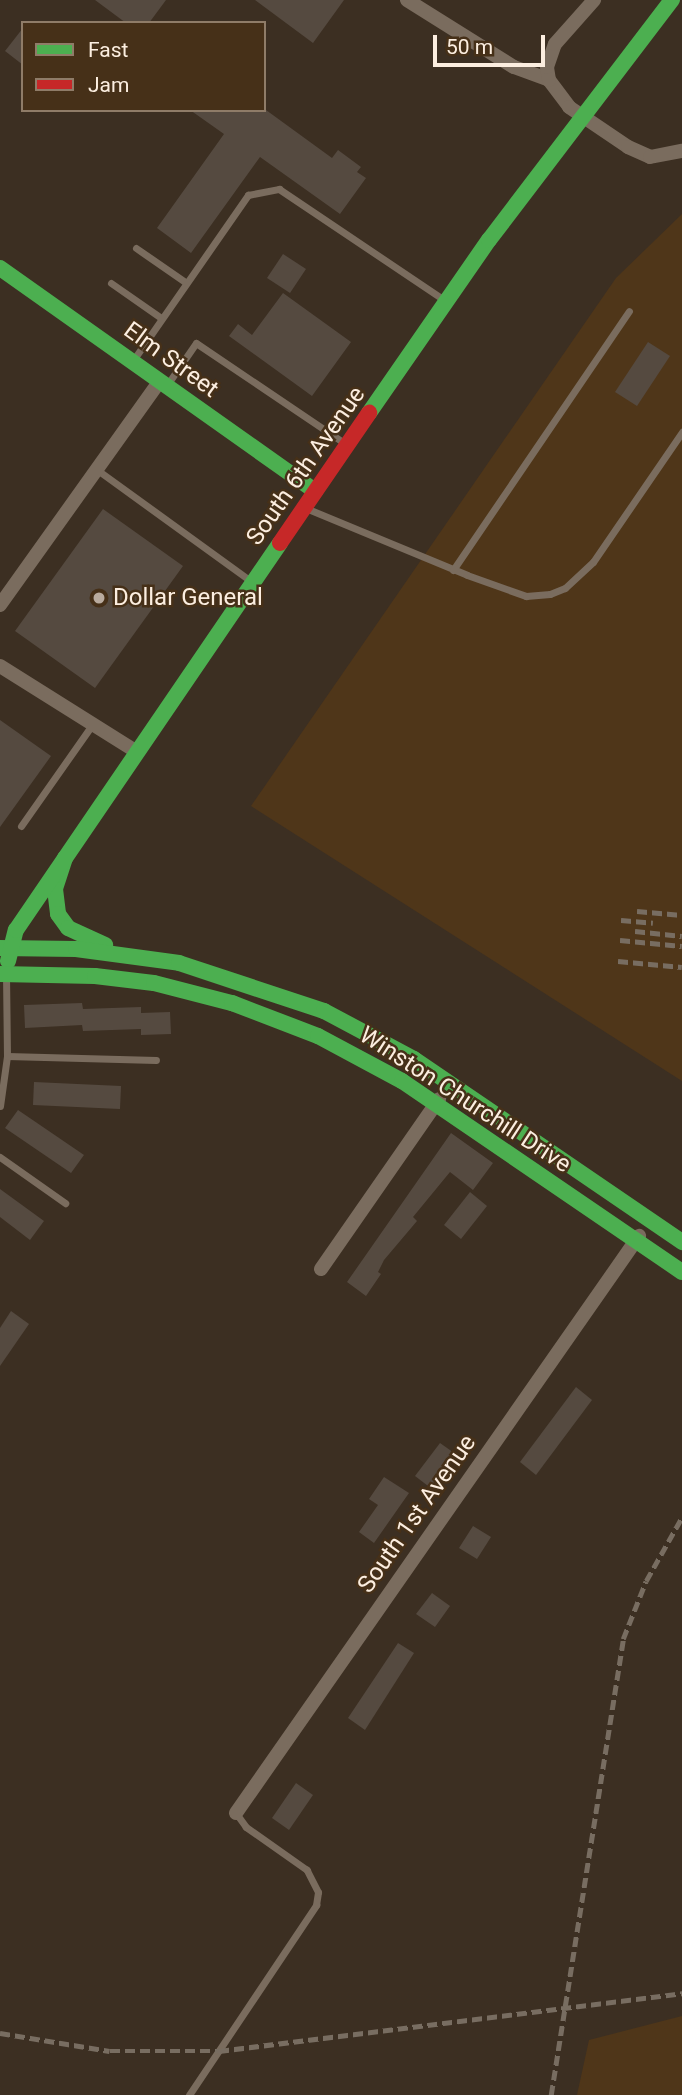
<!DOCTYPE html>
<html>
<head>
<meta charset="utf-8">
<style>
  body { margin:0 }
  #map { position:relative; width:682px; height:2095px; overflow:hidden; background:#3c2f22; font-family:Roboto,sans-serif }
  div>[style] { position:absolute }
  .built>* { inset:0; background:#4f3619 }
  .building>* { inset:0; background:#554a40 }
  .lane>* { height:7px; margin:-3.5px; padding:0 3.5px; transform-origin:3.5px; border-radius:3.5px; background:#7a6c5e }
  .street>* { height:14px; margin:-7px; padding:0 7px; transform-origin:7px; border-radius:7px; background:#7a6c5e }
  .fast>* { height:16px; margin:-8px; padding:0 8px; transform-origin:8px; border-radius:8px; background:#4caf50 }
  .jam>* { height:16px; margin:-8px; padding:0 8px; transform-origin:8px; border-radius:8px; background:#c62828 }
  .rail>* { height:4.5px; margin-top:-2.25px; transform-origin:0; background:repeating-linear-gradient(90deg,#786d61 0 10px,transparent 0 15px) }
  .dots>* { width:19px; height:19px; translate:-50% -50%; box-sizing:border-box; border:4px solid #463018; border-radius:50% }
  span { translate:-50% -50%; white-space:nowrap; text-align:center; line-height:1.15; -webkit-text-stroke:5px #463018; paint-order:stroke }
  .street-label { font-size:24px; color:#fceee0 }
  .poi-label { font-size:24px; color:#fceee0 }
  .left { translate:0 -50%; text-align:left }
  .legend { position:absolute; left:21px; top:21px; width:245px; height:91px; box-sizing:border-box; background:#463018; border:2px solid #8f7c68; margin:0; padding:9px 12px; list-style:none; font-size:21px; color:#fceee0 }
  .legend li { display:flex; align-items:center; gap:14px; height:35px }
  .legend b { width:35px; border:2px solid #8f7c68 }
  .scale { position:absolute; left:433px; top:35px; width:112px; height:32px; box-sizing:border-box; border:4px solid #fceee0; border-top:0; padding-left:9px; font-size:21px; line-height:24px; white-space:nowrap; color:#fceee0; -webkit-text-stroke:5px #463018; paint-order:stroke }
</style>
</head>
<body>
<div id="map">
  <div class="built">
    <i style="clip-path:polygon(682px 214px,682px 1081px,251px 806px,616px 278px)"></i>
    <i style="clip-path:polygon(682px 2016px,682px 2095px,577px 2095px,589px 2040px)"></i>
  </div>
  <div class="building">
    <i style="clip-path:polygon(95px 0,166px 0,149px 23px,126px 23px)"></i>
    <i style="clip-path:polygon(255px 0,344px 0,313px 43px)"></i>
    <i style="clip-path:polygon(23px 28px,23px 65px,5px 51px)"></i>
    <i style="clip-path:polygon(190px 110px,266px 110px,332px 158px,338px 150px,361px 167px,357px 172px,366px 178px,340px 214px,260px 157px,191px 253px,157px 228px,224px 134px)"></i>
    <i style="clip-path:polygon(283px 254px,306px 269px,290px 293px,267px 278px)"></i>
    <i style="clip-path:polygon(283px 293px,351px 342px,312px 396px,229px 336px,238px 324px,252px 335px)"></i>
    <i style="clip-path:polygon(648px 342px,670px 356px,637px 406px,615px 392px)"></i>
    <i style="clip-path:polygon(103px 509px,183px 566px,95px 688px,15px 631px)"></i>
    <i style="clip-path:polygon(0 720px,51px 756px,0 827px)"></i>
    <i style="clip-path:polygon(82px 1003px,83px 1009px,141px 1007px,141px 1013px,170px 1012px,171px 1034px,141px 1035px,141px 1029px,83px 1031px,82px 1025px,25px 1028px,24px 1005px)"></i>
    <i style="clip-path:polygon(34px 1082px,121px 1086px,120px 1109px,33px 1105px)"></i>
    <i style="clip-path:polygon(18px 1110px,84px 1155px,71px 1173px,5px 1128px)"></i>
    <i style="clip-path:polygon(451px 1133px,493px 1163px,473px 1190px,450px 1172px,413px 1217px,417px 1221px,384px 1260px,378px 1272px,381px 1274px,366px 1296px,347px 1282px)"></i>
    <i style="clip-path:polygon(0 1189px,44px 1221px,30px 1240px,0 1217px)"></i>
    <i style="clip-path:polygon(470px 1192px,487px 1206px,461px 1239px,444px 1225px)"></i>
    <i style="clip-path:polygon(11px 1311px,29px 1324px,0 1366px,0 1328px)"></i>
    <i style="clip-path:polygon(576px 1387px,592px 1400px,536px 1475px,520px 1462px)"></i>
    <i style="clip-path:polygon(440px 1443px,457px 1455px,432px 1489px,415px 1476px)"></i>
    <i style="clip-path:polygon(384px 1477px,409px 1493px,374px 1543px,359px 1532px,378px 1505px,369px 1499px)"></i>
    <i style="clip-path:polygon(473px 1526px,491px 1537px,477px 1559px,459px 1548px)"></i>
    <i style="clip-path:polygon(432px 1593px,450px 1606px,435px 1627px,416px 1614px)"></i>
    <i style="clip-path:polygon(398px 1643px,414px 1653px,365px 1730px,348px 1718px)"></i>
    <i style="clip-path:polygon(296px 1783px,313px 1795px,289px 1830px,272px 1818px)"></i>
  </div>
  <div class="lane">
    <i style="left:136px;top:248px;width:60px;rotate:34.8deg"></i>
    <i style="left:111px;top:283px;width:61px;rotate:35deg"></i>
    <i style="left:134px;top:359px;width:200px;rotate:-55.2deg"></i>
    <i style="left:248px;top:195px;width:32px;rotate:-11deg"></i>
    <i style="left:279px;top:189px;width:197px;rotate:33.9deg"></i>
    <i style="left:167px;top:385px;width:51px;rotate:-55.4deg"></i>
    <i style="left:196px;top:343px;width:179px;rotate:34deg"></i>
    <i style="left:96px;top:469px;width:191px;rotate:35.9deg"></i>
    <i style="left:308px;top:509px;width:172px;rotate:22.5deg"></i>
    <i style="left:467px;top:575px;width:63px;rotate:19.6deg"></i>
    <i style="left:526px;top:596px;width:24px;rotate:-5deg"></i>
    <i style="left:550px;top:594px;width:16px;rotate:-22deg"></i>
    <i style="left:565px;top:588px;width:38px;rotate:-43deg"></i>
    <i style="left:593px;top:562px;width:158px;rotate:-55.6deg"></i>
    <i style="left:453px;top:570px;width:313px;rotate:-55.8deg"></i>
    <i style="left:21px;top:826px;width:123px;rotate:-54.9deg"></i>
    <i style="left:7px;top:1056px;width:149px;rotate:1.5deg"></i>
    <i style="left:0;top:1106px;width:50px;rotate:-82deg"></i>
    <i style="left:7px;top:1056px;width:78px;rotate:-90.7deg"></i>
    <i style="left:0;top:1157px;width:80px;rotate:35.3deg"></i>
    <i style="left:189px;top:2095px;width:229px;rotate:-56.2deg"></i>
    <i style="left:316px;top:1905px;width:13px;rotate:-81deg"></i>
    <i style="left:318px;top:1892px;width:25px;rotate:-117deg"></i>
    <i style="left:307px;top:1870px;width:75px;rotate:-144.8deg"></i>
    <i style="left:246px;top:1827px;width:17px;rotate:-126deg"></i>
  </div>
  <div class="street">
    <i style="left:407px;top:0;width:126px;rotate:32.1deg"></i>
    <i style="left:514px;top:67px;width:37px;rotate:20deg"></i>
    <i style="left:549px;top:80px;width:34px;rotate:53deg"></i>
    <i style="left:569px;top:107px;width:71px;rotate:34.1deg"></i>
    <i style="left:628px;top:147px;width:24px;rotate:24deg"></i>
    <i style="left:650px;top:157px;width:33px;rotate:-11deg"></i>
    <i style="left:549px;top:80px;width:13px;rotate:-99deg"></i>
    <i style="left:547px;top:67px;width:24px;rotate:-71deg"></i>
    <i style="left:555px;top:44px;width:59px;rotate:-48.4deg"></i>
    <i style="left:0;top:605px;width:275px;rotate:-54.5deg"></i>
    <i style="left:0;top:666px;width:162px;rotate:32.1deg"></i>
    <i style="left:321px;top:1269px;width:207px;rotate:-55.2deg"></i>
    <i style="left:236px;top:1813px;width:704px;rotate:-55.07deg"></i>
  </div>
  <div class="fast">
    <i style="left:0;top:268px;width:386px;rotate:35.3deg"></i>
    <i style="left:369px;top:413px;width:211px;rotate:-55.3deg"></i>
    <i style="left:489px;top:240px;width:302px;rotate:-52.7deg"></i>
    <i style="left:65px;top:858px;width:33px;rotate:108deg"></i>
    <i style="left:55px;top:889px;width:25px;rotate:83deg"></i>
    <i style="left:58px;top:914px;width:17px;rotate:54deg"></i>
    <i style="left:68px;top:928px;width:41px;rotate:24.7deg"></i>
    <i style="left:0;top:948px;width:76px;rotate:0.8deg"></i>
    <i style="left:76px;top:949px;width:104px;rotate:7.7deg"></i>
    <i style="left:179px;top:963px;width:153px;rotate:18.3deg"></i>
    <i style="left:324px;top:1011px;width:102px;rotate:28.1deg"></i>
    <i style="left:414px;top:1059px;width:325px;rotate:34.3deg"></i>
    <i style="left:8px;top:961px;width:32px;rotate:-76deg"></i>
    <i style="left:16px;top:930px;width:468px;rotate:-55.7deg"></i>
    <i style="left:0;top:974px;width:95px;rotate:1.2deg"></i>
    <i style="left:95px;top:976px;width:59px;rotate:6.8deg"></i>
    <i style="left:154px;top:983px;width:81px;rotate:14.4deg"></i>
    <i style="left:232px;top:1003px;width:92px;rotate:21deg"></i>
    <i style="left:318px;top:1036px;width:95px;rotate:28.2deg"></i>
    <i style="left:402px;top:1081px;width:339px;rotate:34.3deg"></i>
  </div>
  <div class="jam">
    <i style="left:280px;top:543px;width:158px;rotate:-55.6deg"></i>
  </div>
  <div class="rail">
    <i style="left:637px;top:911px;width:45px;rotate:5.1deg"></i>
    <i style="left:621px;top:920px;width:32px;rotate:5deg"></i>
    <i style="left:635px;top:931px;width:47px;rotate:6.1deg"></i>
    <i style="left:620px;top:940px;width:62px;rotate:5.5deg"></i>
    <i style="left:618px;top:961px;width:64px;rotate:5.4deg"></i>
    <i style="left:0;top:2033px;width:111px;rotate:9.3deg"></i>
    <i style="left:110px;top:2051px;width:109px"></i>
    <i style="left:219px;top:2051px;width:467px;rotate:-7.1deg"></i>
    <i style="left:551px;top:2095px;width:462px;rotate:-81deg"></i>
    <i style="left:623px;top:1639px;width:62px;rotate:-68.4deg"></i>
    <i style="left:646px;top:1581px;width:73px;rotate:-60.6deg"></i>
  </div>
  <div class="dots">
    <i style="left:99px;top:598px;background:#b9ab9e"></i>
  </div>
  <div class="street-label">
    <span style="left:171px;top:360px;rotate:36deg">Elm Street</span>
    <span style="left:306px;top:466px;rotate:-55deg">South 6th Avenue</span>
    <span style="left:465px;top:1100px;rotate:33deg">Winston Churchill Drive</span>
    <span style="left:417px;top:1514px;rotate:-55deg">South 1st Avenue</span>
  </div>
  <div class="poi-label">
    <span class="left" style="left:113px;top:598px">Dollar General</span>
  </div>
  <ul class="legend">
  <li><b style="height:9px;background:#4caf50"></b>Fast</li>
  <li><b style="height:9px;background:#c62828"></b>Jam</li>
  </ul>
  <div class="scale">50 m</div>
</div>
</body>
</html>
